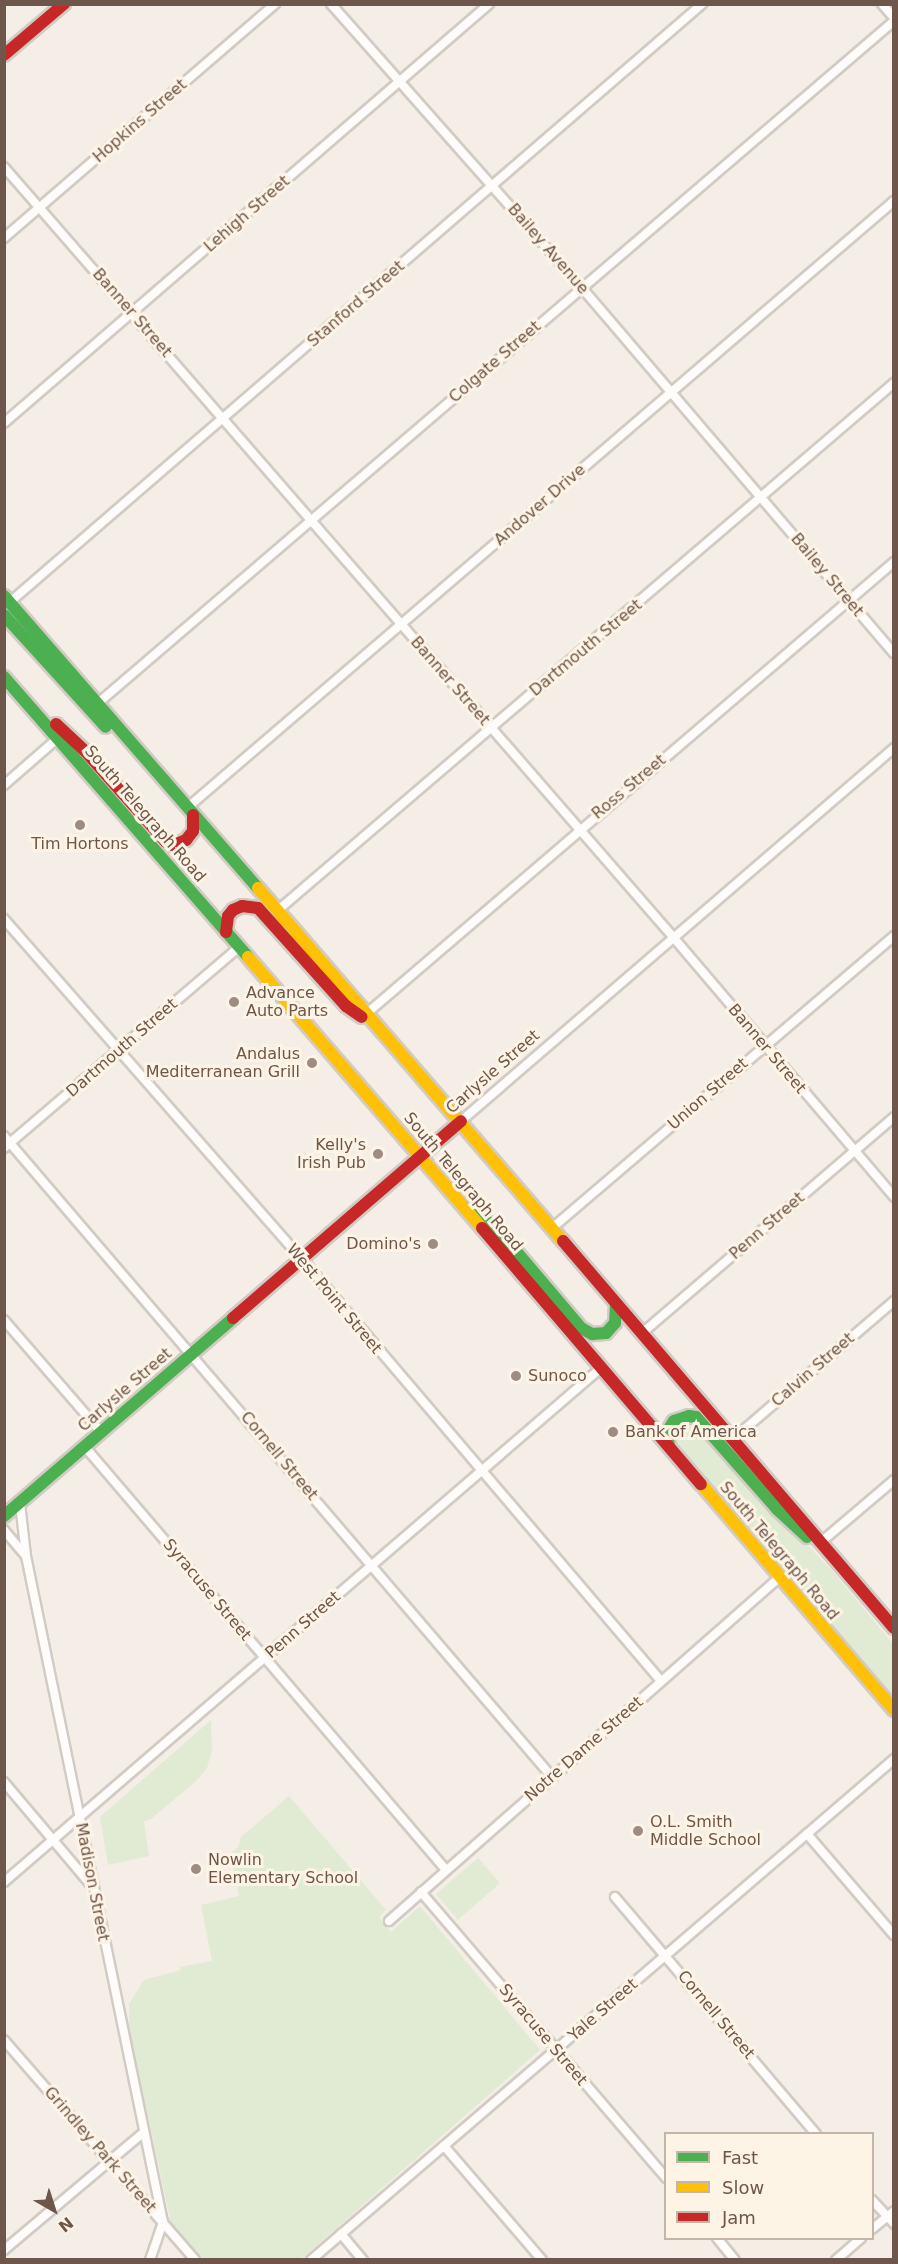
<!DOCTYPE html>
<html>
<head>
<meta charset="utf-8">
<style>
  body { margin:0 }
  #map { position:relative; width:898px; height:2264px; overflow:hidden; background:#f4eee7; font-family:"DejaVu Sans",sans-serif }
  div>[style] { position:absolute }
  .green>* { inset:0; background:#e1ead2 }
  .roads { filter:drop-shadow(2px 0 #d2cbc4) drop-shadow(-2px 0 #d2cbc4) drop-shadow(0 2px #d2cbc4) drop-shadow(0 -2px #d2cbc4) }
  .street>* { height:8px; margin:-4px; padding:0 4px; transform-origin:4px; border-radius:4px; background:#fdfcfb }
  .fast>* { height:12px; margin:-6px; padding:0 6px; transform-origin:6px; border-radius:6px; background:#4caf50 }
  .slow>* { height:12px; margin:-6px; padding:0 6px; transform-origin:6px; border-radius:6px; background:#ffc107 }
  .jam>* { height:12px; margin:-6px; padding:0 6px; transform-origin:6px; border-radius:6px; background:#c62828 }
  .dots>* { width:16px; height:16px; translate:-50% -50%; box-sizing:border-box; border:3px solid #fdf4e6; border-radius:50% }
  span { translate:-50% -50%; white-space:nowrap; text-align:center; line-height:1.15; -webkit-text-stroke:6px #fdf4e6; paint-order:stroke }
  .street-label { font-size:16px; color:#6f564a }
  .poi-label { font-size:16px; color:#6f564a }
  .left { translate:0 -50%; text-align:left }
  .right { translate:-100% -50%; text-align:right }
  .frame { position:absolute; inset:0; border:6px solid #6f564a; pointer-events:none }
  .legend { position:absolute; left:664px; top:2132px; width:210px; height:108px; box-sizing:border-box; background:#fdf4e6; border:2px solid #c4b5a8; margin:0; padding:8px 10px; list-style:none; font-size:18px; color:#6f564a }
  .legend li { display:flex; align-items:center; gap:12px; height:30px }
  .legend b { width:30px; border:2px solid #c4b5a8 }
  .north { position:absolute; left:24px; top:2180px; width:60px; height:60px; -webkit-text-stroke:4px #fdf4e6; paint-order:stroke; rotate:141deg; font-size:16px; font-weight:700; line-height:24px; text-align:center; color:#6f564a }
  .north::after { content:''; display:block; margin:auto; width:21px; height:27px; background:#6f564a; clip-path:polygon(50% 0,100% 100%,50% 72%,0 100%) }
</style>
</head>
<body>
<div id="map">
  <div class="green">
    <i style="clip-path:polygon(690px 1424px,695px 1425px,835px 1574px,893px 1644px,893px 1695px,676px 1441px,677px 1430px)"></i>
    <i style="clip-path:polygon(211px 1720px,212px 1750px,207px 1768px,196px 1781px,151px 1819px,144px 1821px,149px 1856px,108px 1865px,100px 1817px)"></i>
    <i style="clip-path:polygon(289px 1796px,386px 1910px,379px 1917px,391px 1932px,420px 1906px,540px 2050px,301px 2259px,203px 2259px,171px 2223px,129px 2029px,129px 2004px,144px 1980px,181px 1970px,180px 1967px,212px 1961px,201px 1905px,239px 1896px,231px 1853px,238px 1847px,241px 1837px)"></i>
    <i style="clip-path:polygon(478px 1858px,500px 1883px,458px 1920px,436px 1894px)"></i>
  </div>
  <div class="roads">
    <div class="street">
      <i style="left:331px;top:4px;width:379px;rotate:48.5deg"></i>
      <i style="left:582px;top:288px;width:480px;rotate:49.5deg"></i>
      <i style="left:882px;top:4px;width:18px;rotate:49deg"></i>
      <i style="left:4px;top:167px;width:1020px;rotate:49.01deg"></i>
      <i style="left:673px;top:937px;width:341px;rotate:49.6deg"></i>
      <i style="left:4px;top:238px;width:358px;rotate:-40.8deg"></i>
      <i style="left:4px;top:423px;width:641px;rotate:-40.82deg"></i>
      <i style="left:10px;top:602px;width:915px;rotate:-40.83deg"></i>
      <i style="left:97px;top:704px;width:1050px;rotate:-40.6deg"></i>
      <i style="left:4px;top:785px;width:72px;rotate:-41deg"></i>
      <i style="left:187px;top:808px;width:932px;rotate:-40.65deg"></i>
      <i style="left:277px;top:911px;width:812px;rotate:-40.56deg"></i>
      <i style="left:4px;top:919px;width:452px;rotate:48.8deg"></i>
      <i style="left:302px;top:1259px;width:554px;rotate:49.61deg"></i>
      <i style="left:366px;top:1014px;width:695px;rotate:-40.57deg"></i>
      <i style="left:461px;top:1121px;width:572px;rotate:-40.74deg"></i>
      <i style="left:4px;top:1136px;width:843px;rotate:49.47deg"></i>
      <i style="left:4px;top:1148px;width:309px;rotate:-40.5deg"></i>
      <i style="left:551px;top:1229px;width:451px;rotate:-40.5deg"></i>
      <i style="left:4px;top:1320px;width:148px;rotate:49.1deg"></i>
      <i style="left:641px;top:1334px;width:333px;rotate:-40.6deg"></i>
      <i style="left:733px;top:1439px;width:212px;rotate:-40.6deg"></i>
      <i style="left:85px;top:1447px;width:556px;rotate:49.52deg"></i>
      <i style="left:20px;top:1503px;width:53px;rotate:83.5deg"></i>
      <i style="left:26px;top:1556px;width:680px;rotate:78.38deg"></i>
      <i style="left:163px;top:2222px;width:40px;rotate:108.9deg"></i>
      <i style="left:4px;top:1530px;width:33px;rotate:50deg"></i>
      <i style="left:821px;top:1542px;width:96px;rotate:-40.3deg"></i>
      <i style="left:4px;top:1782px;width:135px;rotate:49.8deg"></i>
      <i style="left:807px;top:1834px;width:133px;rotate:49.3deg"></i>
      <i style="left:4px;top:1882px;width:788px;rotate:-40.73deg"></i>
      <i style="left:421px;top:1892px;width:377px;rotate:49.4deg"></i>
      <i style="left:615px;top:1897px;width:311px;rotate:49.7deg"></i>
      <i style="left:389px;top:1921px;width:521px;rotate:-41.34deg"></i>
      <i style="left:4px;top:2040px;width:291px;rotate:49deg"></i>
      <i style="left:444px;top:2146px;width:150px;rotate:49.3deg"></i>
      <i style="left:872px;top:2200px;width:33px;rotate:47deg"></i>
      <i style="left:872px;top:2229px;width:28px;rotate:-39deg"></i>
      <i style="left:341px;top:2234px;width:34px;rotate:50deg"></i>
      <i style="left:717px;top:2238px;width:28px;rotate:51deg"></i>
      <i style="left:4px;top:2250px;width:182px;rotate:-40.1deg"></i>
      <i style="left:311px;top:2260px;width:769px;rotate:-40.67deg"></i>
      <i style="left:836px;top:2260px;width:33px;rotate:-41deg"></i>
    </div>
    <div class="fast">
      <i style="left:4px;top:596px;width:387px;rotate:49deg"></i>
      <i style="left:4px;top:615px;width:151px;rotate:47.7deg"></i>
      <i style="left:4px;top:677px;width:371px;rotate:48.9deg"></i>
      <i style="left:476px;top:1215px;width:15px;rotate:32deg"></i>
      <i style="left:489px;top:1223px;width:28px;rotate:45deg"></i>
      <i style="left:509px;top:1243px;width:111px;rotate:49.7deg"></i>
      <i style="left:581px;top:1328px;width:13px;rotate:29deg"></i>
      <i style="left:592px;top:1334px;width:14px;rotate:-4deg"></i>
      <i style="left:606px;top:1333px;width:13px;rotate:-48deg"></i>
      <i style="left:615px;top:1323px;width:18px;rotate:-87deg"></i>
      <i style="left:669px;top:1446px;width:14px;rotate:-98deg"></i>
      <i style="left:667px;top:1432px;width:13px;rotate:-58deg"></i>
      <i style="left:674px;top:1421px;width:16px;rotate:-18deg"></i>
      <i style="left:689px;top:1416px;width:7px;rotate:8deg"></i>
      <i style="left:696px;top:1417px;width:123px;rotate:48.6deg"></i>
      <i style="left:777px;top:1509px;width:41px;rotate:43deg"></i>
      <i style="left:4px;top:1516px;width:303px;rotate:-40.8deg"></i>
    </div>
    <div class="slow">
      <i style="left:258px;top:888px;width:467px;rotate:49.2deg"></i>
      <i style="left:248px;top:957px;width:358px;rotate:49.2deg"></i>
      <i style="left:701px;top:1484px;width:297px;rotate:49.5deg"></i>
    </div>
    <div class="jam">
      <i style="left:4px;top:55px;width:79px;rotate:-40.4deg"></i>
      <i style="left:56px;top:724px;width:41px;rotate:43deg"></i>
      <i style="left:86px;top:752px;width:120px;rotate:48.4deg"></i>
      <i style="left:166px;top:842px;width:8px;rotate:23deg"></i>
      <i style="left:173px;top:845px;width:14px;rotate:-21deg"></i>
      <i style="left:186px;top:840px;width:11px;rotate:-52deg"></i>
      <i style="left:193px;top:831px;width:16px;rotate:-90deg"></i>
      <i style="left:226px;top:932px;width:16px;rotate:-83deg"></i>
      <i style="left:228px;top:916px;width:8px;rotate:-50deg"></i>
      <i style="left:233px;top:910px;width:10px;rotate:-24deg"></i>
      <i style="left:242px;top:906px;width:16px;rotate:7deg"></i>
      <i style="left:258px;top:908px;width:132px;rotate:48.1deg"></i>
      <i style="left:346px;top:1006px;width:19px;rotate:35deg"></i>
      <i style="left:482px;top:1228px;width:337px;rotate:49.5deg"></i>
      <i style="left:563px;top:1241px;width:509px;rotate:49.46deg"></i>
      <i style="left:233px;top:1318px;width:301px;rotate:-40.8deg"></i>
    </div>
  </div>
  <div class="dots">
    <i style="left:80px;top:825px;background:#9e8b81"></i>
    <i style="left:234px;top:1002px;background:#9e8b81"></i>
    <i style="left:312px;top:1063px;background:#9e8b81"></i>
    <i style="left:378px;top:1154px;background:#9e8b81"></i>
    <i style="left:433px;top:1244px;background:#9e8b81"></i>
    <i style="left:516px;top:1376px;background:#9e8b81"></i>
    <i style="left:613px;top:1432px;background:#9e8b81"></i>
    <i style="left:638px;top:1831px;background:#9e8b81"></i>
    <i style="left:196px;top:1869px;background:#9e8b81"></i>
  </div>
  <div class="street-label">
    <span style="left:140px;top:121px;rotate:-41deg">Hopkins Street</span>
    <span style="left:247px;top:214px;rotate:-41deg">Lehigh Street</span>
    <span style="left:548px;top:249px;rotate:49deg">Bailey Avenue</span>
    <span style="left:356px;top:304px;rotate:-41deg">Stanford Street</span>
    <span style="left:132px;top:313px;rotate:49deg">Banner Street</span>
    <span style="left:495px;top:362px;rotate:-41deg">Colgate Street</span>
    <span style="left:540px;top:505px;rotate:-41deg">Andover Drive</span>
    <span style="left:827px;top:575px;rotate:50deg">Bailey Street</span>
    <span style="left:586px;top:648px;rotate:-40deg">Dartmouth Street</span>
    <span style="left:450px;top:681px;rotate:49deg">Banner Street</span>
    <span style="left:629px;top:787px;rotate:-40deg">Ross Street</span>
    <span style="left:145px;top:814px;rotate:49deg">South Telegraph Road</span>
    <span style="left:122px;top:1048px;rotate:-41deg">Dartmouth Street</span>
    <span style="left:767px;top:1049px;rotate:50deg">Banner Street</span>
    <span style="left:493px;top:1072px;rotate:-41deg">Carlysle Street</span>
    <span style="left:708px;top:1094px;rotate:-41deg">Union Street</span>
    <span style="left:463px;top:1182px;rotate:50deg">South Telegraph Road</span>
    <span style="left:767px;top:1226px;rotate:-41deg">Penn Street</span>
    <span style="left:334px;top:1299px;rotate:50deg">West Point Street</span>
    <span style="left:813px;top:1370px;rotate:-41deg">Calvin Street</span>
    <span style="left:125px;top:1390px;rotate:-41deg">Carlysle Street</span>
    <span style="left:279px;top:1456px;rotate:50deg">Cornell Street</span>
    <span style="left:779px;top:1551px;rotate:50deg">South Telegraph Road</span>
    <span style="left:207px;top:1590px;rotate:50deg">Syracuse Street</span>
    <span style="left:303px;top:1625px;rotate:-41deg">Penn Street</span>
    <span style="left:584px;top:1749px;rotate:-41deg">Notre Dame Street</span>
    <span style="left:92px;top:1882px;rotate:79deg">Madison Street</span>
    <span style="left:603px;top:2010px;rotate:-41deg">Yale Street</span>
    <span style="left:716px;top:2015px;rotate:50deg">Cornell Street</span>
    <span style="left:543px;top:2035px;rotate:50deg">Syracuse Street</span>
    <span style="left:100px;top:2150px;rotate:49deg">Grindley Park Street</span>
  </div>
  <div class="poi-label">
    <span style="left:80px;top:844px">Tim Hortons</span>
    <span class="left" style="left:246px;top:1002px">Advance<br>Auto Parts</span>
    <span class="right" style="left:300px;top:1063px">Andalus<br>Mediterranean Grill</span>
    <span class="right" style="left:366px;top:1154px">Kelly's<br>Irish Pub</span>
    <span class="right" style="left:421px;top:1244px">Domino's</span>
    <span class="left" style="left:528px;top:1376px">Sunoco</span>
    <span class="left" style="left:625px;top:1432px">Bank of America</span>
    <span class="left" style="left:650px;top:1831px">O.L. Smith<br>Middle School</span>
    <span class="left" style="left:208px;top:1869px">Nowlin<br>Elementary School</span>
  </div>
  <div class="frame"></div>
  <ul class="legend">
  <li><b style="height:8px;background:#4caf50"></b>Fast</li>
  <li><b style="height:8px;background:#ffc107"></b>Slow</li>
  <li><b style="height:8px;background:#c62828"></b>Jam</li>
  </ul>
  <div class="north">N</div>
</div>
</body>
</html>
